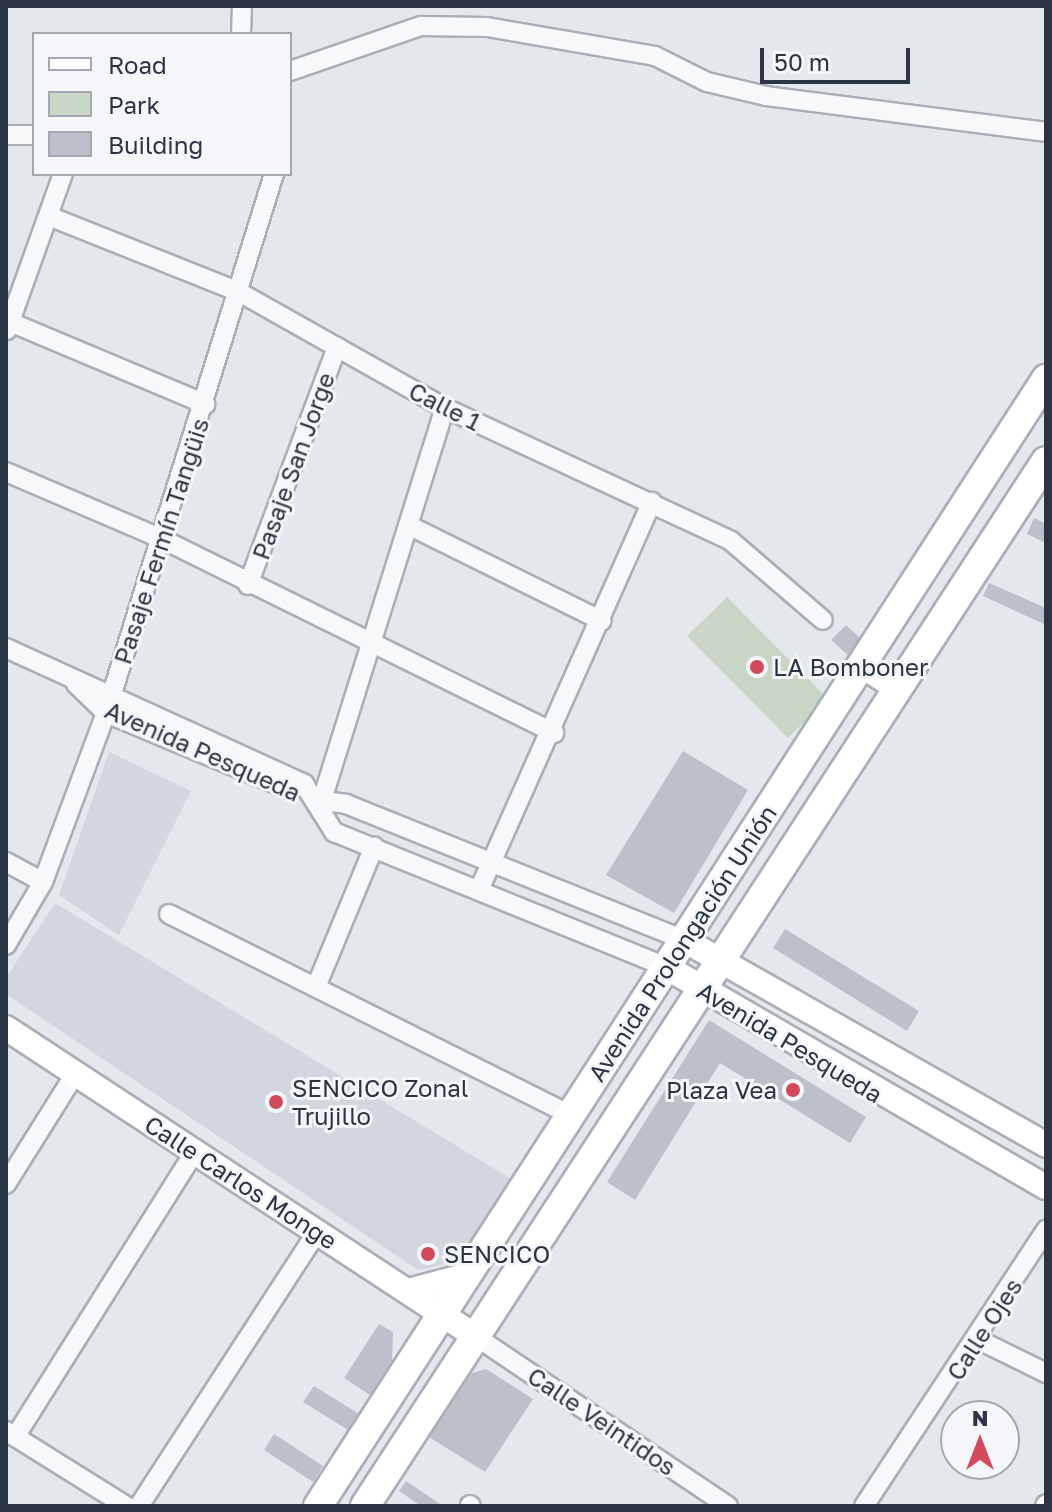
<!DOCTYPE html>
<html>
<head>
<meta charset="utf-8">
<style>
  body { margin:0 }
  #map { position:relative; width:1052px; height:1512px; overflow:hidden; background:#e4e7ec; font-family:"Golos Text",sans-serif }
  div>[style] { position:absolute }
  .built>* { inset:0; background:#d2d6de }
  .green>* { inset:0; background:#c9d6c5 }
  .building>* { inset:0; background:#bbc0ca }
  .roads { filter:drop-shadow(2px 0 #a9aeb7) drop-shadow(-2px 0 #a9aeb7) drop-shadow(0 2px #a9aeb7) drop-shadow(0 -2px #a9aeb7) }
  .street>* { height:18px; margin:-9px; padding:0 9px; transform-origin:9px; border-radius:9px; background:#f7f8fa }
  .secondary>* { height:24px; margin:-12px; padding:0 12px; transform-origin:12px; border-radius:12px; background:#fff }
  .primary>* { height:28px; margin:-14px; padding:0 14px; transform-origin:14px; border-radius:14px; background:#fff }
  .dots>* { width:22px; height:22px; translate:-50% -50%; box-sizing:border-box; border:4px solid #f4f6f9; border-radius:50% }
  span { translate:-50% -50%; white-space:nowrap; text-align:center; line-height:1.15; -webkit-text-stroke:6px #f4f6f9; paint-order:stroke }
  .street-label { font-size:24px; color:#2b3445 }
  .poi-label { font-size:24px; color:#2b3445 }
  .left { translate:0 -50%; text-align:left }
  .right { translate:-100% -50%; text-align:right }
  .frame { position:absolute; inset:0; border:8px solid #2b3445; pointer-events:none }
  .legend { position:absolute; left:32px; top:32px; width:260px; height:144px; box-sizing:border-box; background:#f4f6f9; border:2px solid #a4a8b1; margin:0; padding:10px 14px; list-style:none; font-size:24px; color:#2b3445 }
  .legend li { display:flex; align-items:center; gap:16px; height:40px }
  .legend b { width:40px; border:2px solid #a4a8b1 }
  .north { position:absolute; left:940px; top:1400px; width:80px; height:80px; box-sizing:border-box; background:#f4f6f9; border:2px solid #a4a8b1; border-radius:50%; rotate:0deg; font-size:22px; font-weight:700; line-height:32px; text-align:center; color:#2b3445 }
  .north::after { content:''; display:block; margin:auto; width:28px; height:36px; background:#d1495b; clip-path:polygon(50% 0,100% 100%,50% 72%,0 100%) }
  .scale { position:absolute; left:760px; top:48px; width:150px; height:36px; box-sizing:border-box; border:4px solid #2b3445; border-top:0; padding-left:10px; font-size:24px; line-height:28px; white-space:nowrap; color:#2b3445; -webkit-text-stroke:6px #f4f6f9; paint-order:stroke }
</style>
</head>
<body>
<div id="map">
  <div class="built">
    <i style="clip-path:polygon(109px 752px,191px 791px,119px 935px,59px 895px)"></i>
    <i style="clip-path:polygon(55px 903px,513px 1180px,465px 1260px,418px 1270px,6px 994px,6px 978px)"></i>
  </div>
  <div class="green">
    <i style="clip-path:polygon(727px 597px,828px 699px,788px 738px,687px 636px)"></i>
  </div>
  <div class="building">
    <i style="clip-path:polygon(1034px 518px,1046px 524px,1046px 543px,1027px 534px)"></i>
    <i style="clip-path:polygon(989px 583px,1046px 608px,1046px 625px,983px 596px)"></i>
    <i style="clip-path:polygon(846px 625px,863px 641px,849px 656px,831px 640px)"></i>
    <i style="clip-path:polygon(683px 751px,748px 790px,674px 913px,606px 875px)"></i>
    <i style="clip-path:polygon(785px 929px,919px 1011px,907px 1031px,773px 948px)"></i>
    <i style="clip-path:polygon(709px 1020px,866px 1117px,850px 1143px,720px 1063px,635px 1200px,607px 1182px)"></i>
    <i style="clip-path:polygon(379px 1324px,393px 1332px,392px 1362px,370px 1395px,344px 1378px)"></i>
    <i style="clip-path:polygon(486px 1369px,533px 1399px,485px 1472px,429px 1437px,472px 1373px)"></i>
    <i style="clip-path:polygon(314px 1386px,359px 1414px,348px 1430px,303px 1402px)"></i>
    <i style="clip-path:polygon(274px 1434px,323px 1466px,313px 1482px,264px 1450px)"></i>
    <i style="clip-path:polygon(406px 1481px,443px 1506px,421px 1506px,399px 1491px)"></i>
  </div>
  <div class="roads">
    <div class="street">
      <i style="left:241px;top:34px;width:28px;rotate:-88deg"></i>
      <i style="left:290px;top:71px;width:139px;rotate:-19deg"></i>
      <i style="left:421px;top:26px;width:66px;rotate:0.9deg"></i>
      <i style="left:487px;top:27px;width:170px;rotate:9.8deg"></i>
      <i style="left:655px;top:56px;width:58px;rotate:26.6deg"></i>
      <i style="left:707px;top:82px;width:61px;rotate:13.3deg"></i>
      <i style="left:766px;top:96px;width:282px;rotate:7.3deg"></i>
      <i style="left:6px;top:135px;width:28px"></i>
      <i style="left:51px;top:217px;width:202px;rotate:21.7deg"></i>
      <i style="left:239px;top:292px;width:236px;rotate:29.4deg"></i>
      <i style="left:445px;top:408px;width:315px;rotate:24.9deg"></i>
      <i style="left:731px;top:541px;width:121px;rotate:40.7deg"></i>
      <i style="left:10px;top:322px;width:212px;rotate:22.8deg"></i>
      <i style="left:7px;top:330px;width:166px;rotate:-70.3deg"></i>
      <i style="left:6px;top:472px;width:168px;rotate:23.2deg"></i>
      <i style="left:160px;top:538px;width:440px;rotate:26.3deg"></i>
      <i style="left:408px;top:525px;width:216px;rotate:26.3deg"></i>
      <i style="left:248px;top:585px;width:254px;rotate:-69.5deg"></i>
      <i style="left:6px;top:648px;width:328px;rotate:24.5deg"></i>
      <i style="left:304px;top:784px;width:57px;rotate:58deg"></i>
      <i style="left:334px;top:832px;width:358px;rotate:22.1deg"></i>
      <i style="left:76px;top:684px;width:42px;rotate:44deg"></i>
      <i style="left:106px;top:713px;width:200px;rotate:22.6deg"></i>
      <i style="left:315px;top:800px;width:31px;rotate:7deg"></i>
      <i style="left:346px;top:804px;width:364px;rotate:21.9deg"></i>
      <i style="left:321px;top:803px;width:414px;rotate:-72.6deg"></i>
      <i style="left:6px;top:862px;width:42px;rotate:28.4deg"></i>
      <i style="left:479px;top:890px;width:425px;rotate:-66deg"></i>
      <i style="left:169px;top:914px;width:449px;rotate:26.6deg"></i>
      <i style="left:6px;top:945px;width:73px;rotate:-59.6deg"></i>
      <i style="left:43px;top:882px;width:180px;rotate:-69.6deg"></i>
      <i style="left:106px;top:713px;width:565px;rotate:-72.69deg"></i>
      <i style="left:316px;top:987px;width:152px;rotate:-67.5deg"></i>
      <i style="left:6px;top:1184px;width:130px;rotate:-57.9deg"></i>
      <i style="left:475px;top:1336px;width:305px;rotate:33.9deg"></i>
      <i style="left:979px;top:1340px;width:75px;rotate:26.2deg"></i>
      <i style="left:6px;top:1431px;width:142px;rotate:32deg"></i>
      <i style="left:15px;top:1437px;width:338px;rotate:-57.8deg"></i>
      <i style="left:470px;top:1505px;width:1px;rotate:45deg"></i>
      <i style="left:139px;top:1506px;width:327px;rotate:-57deg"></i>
      <i style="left:864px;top:1506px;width:331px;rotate:-56.6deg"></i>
      <i style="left:1045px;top:1506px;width:2px;rotate:-63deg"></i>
    </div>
    <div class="secondary">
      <i style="left:861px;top:665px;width:44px;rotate:33deg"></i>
      <i style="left:684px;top:940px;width:416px;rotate:29.5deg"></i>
      <i style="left:666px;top:967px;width:439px;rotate:30.1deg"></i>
      <i style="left:6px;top:1028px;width:561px;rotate:33.29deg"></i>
      <i style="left:408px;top:1291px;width:62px;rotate:-14.9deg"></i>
    </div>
    <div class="primary">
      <i style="left:318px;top:1506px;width:1342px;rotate:-57.14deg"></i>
      <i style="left:365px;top:1506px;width:1247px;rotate:-56.91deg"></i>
    </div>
  </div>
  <div class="dots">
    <i style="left:757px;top:667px;background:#d1495b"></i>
    <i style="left:793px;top:1090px;background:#d1495b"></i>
    <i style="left:276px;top:1102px;background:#d1495b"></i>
    <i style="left:428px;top:1254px;background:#d1495b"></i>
  </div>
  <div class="street-label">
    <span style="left:445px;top:406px;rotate:27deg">Calle 1</span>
    <span style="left:293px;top:466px;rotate:-70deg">Pasaje San Jorge</span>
    <span style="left:161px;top:541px;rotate:-72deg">Pasaje Fermín Tangüis</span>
    <span style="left:203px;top:751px;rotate:24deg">Avenida Pesqueda</span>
    <span style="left:682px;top:943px;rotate:-57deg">Avenida Prolongación Unión</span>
    <span style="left:790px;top:1042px;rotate:31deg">Avenida Pesqueda</span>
    <span style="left:241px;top:1182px;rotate:33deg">Calle Carlos Monge</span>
    <span style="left:984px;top:1329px;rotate:-57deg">Calle Ojes</span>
    <span style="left:602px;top:1421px;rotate:34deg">Calle Veintidos</span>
  </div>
  <div class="poi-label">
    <span class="left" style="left:773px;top:667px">LA Bomboner</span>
    <span class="left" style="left:292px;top:1102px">SENCICO Zonal<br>Trujillo</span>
    <span class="right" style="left:777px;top:1090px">Plaza Vea</span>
    <span class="left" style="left:444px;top:1254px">SENCICO</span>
  </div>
  <div class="frame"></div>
  <ul class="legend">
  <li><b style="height:10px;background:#fff"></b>Road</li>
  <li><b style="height:22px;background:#c9d6c5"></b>Park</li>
  <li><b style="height:22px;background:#bbc0ca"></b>Building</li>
  </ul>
  <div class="north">N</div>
  <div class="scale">50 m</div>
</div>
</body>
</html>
